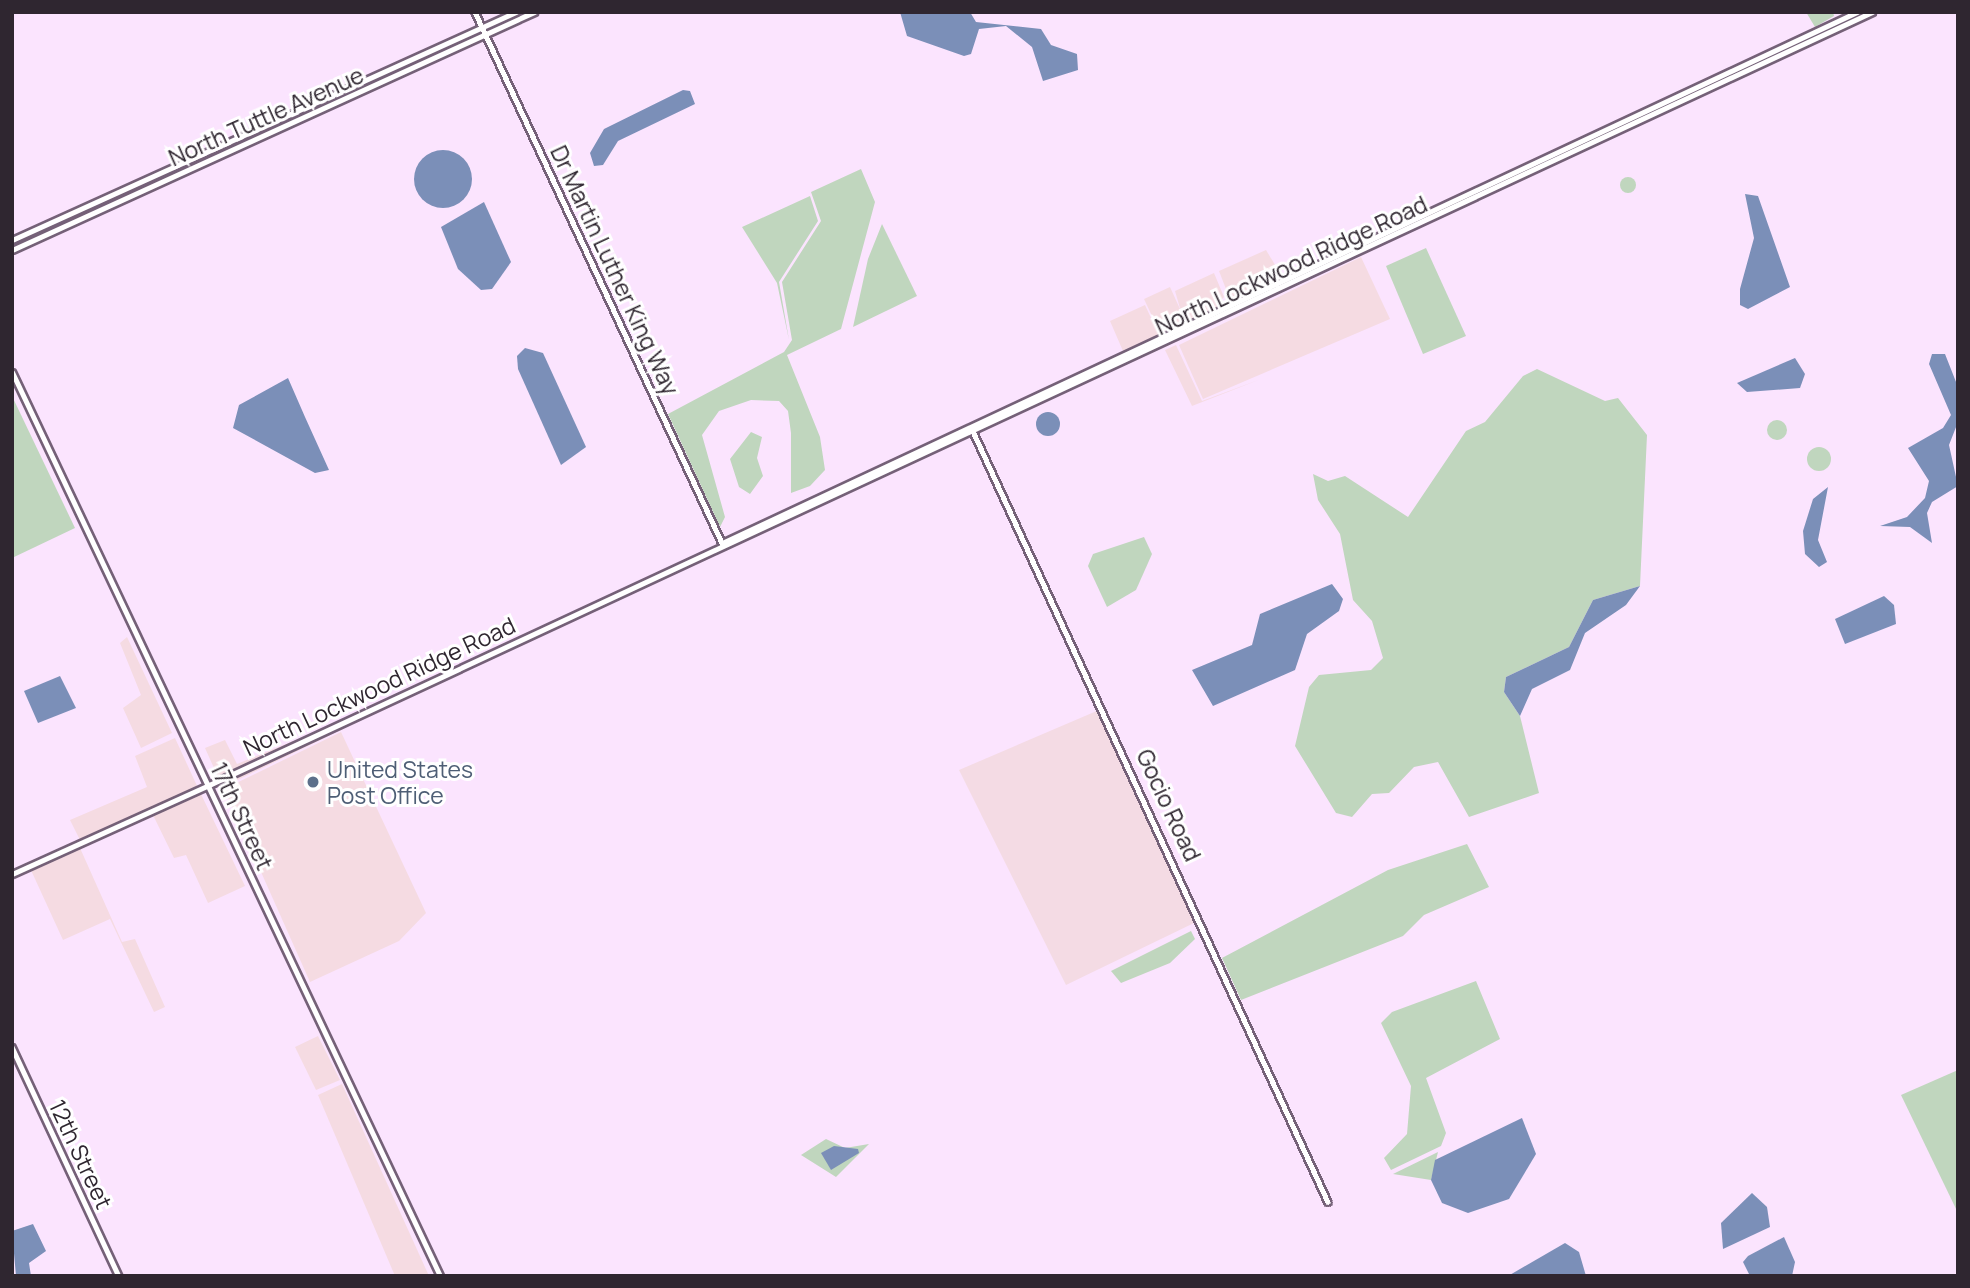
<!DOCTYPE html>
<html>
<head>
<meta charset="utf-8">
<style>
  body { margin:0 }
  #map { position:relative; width:1970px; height:1288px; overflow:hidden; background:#fbe4fe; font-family:Manrope,sans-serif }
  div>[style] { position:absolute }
  .commercial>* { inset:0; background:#f5dbe2 }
  .education>* { inset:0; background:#f4dbe4 }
  .green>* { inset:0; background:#c0d6be }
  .round { border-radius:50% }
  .water>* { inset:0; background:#7b8fb8 }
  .roads { filter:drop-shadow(2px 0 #756178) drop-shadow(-2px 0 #756178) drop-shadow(0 2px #756178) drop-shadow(0 -2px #756178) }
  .tertiary>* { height:4.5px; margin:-2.25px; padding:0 2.25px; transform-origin:2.25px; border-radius:2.25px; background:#fff }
  .secondary>* { height:5px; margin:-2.5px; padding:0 2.5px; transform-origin:2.5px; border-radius:2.5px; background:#fff }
  .dots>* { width:19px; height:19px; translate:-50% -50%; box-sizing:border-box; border:4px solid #fff; border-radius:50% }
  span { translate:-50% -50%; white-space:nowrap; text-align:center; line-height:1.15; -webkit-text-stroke:6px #fff; paint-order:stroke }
  .street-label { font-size:23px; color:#2f2630 }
  .service-label { font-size:23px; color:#4e5e75 }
  .left { translate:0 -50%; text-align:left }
  .frame { position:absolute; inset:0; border:14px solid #2f2630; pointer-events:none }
</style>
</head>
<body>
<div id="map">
  <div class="commercial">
    <i style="clip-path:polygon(1266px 250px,1283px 278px,1231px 302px,1219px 271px)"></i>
    <i style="clip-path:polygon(1361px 257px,1390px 319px,1203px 399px,1179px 345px)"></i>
    <i style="clip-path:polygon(1214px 273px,1224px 297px,1218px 304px,1226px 304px,1123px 351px,1110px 321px,1145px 305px,1158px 333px,1184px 322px,1175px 291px)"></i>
    <i style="clip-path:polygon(1170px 287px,1185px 320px,1159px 331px,1144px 299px)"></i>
    <i style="clip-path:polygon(1176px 345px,1202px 401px,1261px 379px,1192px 406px,1165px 350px)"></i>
    <i style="clip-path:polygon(127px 637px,172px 733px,141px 748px,123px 708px,141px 695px,120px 643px)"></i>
    <i style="clip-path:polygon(341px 725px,343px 729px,223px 787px,220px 782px)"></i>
    <i style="clip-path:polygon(341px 732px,426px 913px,399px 941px,310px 982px,224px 789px)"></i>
    <i style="clip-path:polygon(306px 736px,218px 777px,205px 748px,225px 740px,237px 764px)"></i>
    <i style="clip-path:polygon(175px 738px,198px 788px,80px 840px,70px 820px,147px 787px,135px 756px)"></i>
    <i style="clip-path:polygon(200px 792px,245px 886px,208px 903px,186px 855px,174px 858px,153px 815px,80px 848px,122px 942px,135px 939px,165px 1007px,154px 1012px,110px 919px,63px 940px,30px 868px)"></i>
    <i style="clip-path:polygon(318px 1036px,340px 1080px,316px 1090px,295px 1047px)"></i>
    <i style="clip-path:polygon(342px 1084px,429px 1276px,395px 1276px,318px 1095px)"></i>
  </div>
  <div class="education">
    <i style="clip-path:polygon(1099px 710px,1194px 923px,1066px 985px,959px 770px)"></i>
  </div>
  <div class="green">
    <i style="clip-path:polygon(1806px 12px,1833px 12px,1834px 16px,1815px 27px)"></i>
    <i style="clip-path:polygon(861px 169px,875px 202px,841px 329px,787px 355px,820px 437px,825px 470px,810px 486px,791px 493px,791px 433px,788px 411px,779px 401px,751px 400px,719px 411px,702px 435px,725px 517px,720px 527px,668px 414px,784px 352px,792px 340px,782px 282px,821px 221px,811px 192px)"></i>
    <i class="round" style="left:1620px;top:177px;width:16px;height:16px"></i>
    <i style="clip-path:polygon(810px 196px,818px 221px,779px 282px,789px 340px,777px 283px,742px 227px)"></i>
    <i style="clip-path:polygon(882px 224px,917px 296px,853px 327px,868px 259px)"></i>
    <i style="clip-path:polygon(1426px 248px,1466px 336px,1423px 354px,1386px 266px)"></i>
    <i style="clip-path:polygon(1537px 369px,1605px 401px,1618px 398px,1647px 435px,1640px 586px,1593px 600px,1569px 647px,1506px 677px,1504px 692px,1520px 716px,1539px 793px,1469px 817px,1438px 762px,1414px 767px,1389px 793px,1372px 794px,1352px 817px,1336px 813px,1295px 746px,1309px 687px,1319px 675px,1371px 670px,1383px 658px,1372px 621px,1353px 600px,1340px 534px,1318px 500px,1313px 474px,1328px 481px,1345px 476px,1408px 517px,1466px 431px,1485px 422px,1523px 376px)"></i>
    <i style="clip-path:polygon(12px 396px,75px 528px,12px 558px)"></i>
    <i class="round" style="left:1767px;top:420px;width:20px;height:20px"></i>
    <i style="clip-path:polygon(751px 432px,762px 437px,757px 458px,763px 476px,750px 494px,739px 487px,730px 459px)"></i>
    <i class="round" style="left:1807px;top:447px;width:24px;height:24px"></i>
    <i style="clip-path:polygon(1144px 537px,1152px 554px,1136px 590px,1107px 607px,1088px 566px,1093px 554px)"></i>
    <i style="clip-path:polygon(1467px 844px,1489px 887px,1424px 915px,1403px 936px,1241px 1000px,1222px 958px,1388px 870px)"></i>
    <i style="clip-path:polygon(1191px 931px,1195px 939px,1170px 963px,1121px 983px,1111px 971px)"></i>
    <i style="clip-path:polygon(1476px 981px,1500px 1039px,1426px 1078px,1446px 1133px,1441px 1146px,1391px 1170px,1384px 1158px,1407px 1134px,1411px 1086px,1381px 1023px,1392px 1012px)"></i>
    <i style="clip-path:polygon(1958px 1070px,1958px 1213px,1901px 1095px)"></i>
    <i style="clip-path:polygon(826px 1139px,845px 1148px,869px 1144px,836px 1177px,801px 1155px)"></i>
    <i style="clip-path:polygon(1438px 1152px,1431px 1180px,1393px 1174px)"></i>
  </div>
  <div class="water">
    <i style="clip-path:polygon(900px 12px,970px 12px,976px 22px,1041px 29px,1051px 45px,1077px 54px,1078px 70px,1043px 81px,1032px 47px,1006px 26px,979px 29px,971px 54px,964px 56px,907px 36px)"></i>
    <i style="clip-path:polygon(683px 90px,690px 91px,695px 104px,618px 141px,603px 165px,594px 166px,590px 153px,604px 129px)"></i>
    <i class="round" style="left:414px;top:150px;width:58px;height:58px"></i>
    <i style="clip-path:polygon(1745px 194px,1758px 196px,1790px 287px,1748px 309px,1740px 305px,1740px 289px,1754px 238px)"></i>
    <i style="clip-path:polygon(484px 202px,511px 262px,492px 289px,481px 290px,458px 269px,441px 227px)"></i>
    <i style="clip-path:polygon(525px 348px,543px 353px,586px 447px,561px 465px,518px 369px,517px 356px)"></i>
    <i style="clip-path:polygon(1932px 354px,1945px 354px,1958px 387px,1958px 422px,1949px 445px,1958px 486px,1932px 502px,1927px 513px,1932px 543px,1910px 527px,1880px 526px,1907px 517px,1925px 498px,1929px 481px,1908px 448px,1943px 428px,1951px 415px,1929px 364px)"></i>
    <i style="clip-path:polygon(1795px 358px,1805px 374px,1800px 388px,1747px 392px,1737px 383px)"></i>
    <i style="clip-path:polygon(288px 378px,305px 417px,329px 470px,315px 473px,233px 428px,239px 405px)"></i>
    <i class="round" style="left:1036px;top:412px;width:24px;height:24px"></i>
    <i style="clip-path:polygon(1828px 487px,1818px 540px,1827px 562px,1819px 567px,1805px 554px,1803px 531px,1813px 499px)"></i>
    <i style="clip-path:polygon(1332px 584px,1343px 599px,1339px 611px,1307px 634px,1295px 670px,1213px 706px,1192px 670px,1252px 645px,1260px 614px)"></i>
    <i style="clip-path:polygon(1640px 586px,1626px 605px,1585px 633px,1570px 670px,1532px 689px,1520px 716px,1504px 692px,1506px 677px,1569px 647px,1593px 600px)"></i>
    <i style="clip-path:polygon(1884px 596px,1894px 605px,1896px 624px,1845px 644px,1835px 619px)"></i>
    <i style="clip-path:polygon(60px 676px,76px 708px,38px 723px,24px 691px)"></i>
    <i style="clip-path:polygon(1522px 1118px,1536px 1154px,1509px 1199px,1468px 1213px,1442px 1203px,1431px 1180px,1435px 1160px)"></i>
    <i style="clip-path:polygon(834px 1146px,858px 1149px,859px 1153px,831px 1170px,821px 1153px)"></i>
    <i style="clip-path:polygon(1752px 1193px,1767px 1207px,1770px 1227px,1723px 1249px,1721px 1223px)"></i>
    <i style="clip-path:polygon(33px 1224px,46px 1251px,29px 1263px,31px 1276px,16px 1276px,12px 1231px)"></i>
    <i style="clip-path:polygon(1784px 1237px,1795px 1262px,1792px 1276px,1750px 1276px,1743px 1262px,1748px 1256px)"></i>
    <i style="clip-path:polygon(1565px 1243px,1579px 1252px,1586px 1276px,1508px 1276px)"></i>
  </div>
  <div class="roads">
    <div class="tertiary">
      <i style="left:475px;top:12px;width:586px;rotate:65.05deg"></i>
      <i style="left:971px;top:427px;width:853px;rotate:65.27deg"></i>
      <i style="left:12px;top:874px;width:216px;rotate:-24.3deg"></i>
      <i style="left:12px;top:1047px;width:253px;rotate:65deg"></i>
    </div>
    <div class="secondary">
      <i style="left:12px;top:240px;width:553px;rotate:-24.34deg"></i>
      <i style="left:12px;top:250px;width:574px;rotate:-24.51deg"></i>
      <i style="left:12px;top:372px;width:1000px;rotate:64.66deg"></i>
      <i style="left:722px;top:543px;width:1253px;rotate:-25.07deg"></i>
      <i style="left:209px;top:785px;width:1834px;rotate:-24.93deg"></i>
    </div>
  </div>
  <div class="dots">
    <i style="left:313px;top:782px;background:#5c6f8a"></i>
  </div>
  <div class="street-label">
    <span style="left:266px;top:116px;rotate:-24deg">North Tuttle Avenue</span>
    <span style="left:1291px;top:265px;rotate:-25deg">North Lockwood Ridge Road</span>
    <span style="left:615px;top:270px;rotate:65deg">Dr Martin Luther King Way</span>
    <span style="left:379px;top:686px;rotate:-25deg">North Lockwood Ridge Road</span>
    <span style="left:1169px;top:805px;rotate:65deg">Gocio Road</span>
    <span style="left:242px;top:816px;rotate:65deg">17th Street</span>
    <span style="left:81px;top:1154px;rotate:65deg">12th Street</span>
  </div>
  <div class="service-label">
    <span class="left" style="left:327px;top:782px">United States<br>Post Office</span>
  </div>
  <div class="frame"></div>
</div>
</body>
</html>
